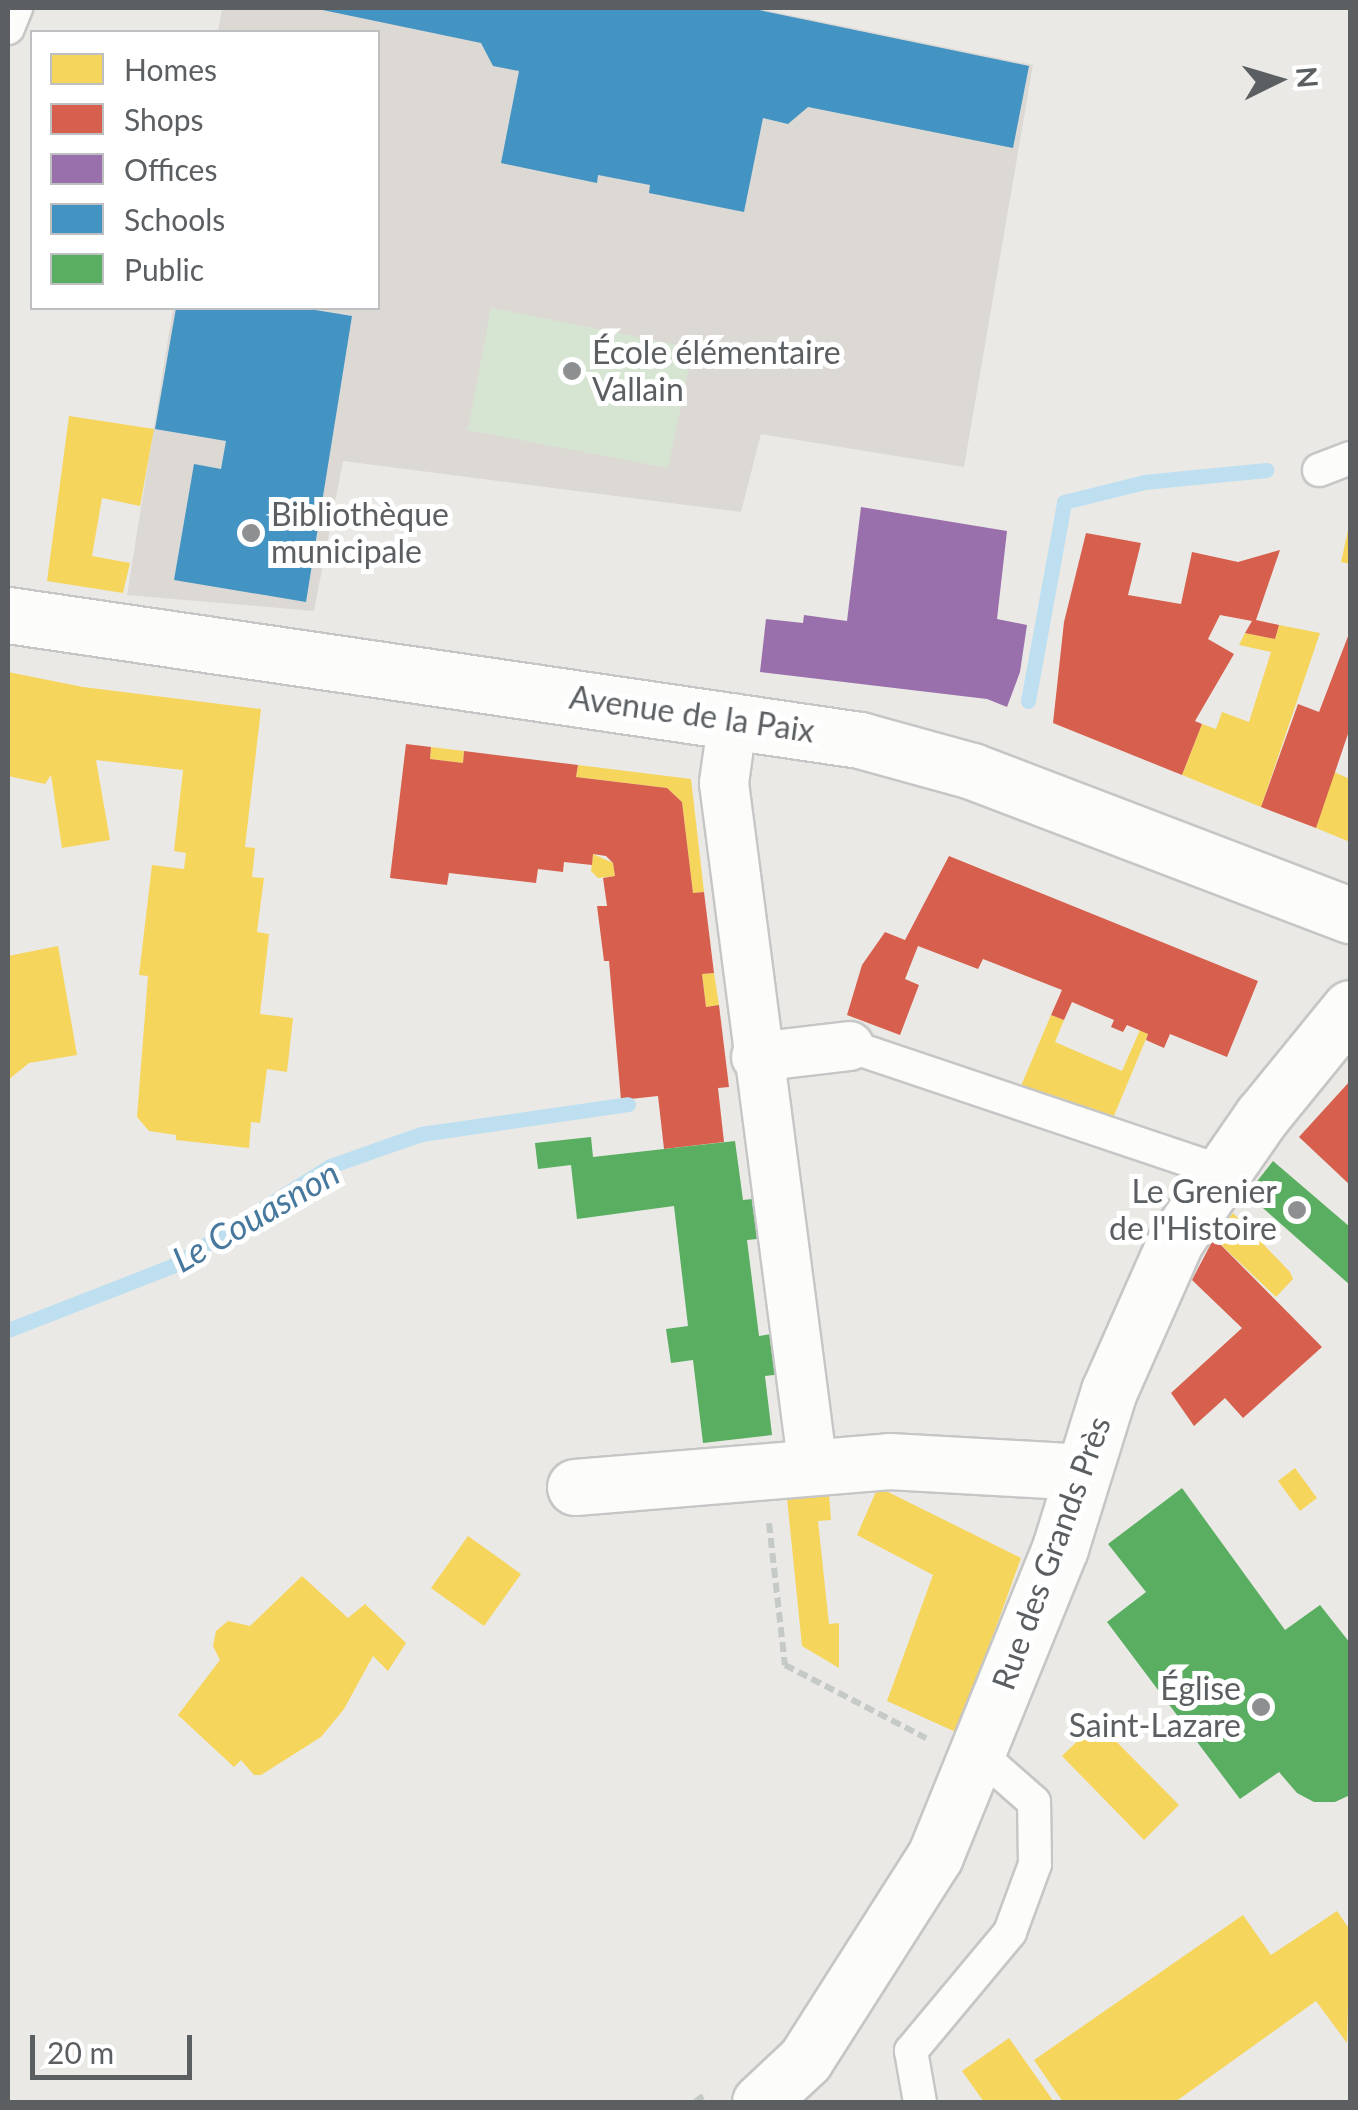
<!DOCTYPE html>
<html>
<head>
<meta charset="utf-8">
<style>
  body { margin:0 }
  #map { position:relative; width:1358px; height:2110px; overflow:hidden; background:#eae9e5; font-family:Lato,sans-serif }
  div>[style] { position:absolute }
  .education>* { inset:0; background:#dcd9d5 }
  .green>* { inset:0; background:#d6e5d2 }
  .homes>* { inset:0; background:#f6d55c }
  .shops>* { inset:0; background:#d6604d }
  .offices>* { inset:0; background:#9970ab }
  .schools>* { inset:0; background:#4393c3 }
  .public>* { inset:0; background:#5aae61 }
  .stream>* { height:15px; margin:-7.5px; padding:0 7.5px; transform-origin:7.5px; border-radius:7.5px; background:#bddff0 }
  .path>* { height:6px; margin-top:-3px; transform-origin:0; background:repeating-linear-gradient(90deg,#c5cac7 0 10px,transparent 0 15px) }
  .roads { filter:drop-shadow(2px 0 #c6c6c6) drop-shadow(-2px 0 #c6c6c6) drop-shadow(0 2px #c6c6c6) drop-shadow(0 -2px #c6c6c6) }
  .service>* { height:32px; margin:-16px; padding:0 16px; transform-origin:16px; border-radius:16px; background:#fcfcfb }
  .pedestrian>* { height:48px; margin:-24px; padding:0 24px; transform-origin:24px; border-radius:24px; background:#fcfcfb }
  .minor>* { height:55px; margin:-27.5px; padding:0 27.5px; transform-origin:27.5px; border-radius:27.5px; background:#fcfcfb }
  .tertiary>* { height:55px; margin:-27.5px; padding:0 27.5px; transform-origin:27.5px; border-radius:27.5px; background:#fcfcfb }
  .secondary>* { height:55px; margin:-27.5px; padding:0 27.5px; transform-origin:27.5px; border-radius:27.5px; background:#fcfcfb }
  .dots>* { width:28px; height:28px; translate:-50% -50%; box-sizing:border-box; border:5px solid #fff; border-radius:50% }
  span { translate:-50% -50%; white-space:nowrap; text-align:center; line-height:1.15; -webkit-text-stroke:10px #fff; paint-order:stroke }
  .poi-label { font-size:32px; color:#5b5f62 }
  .left { translate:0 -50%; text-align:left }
  .right { translate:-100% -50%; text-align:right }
  .street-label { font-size:32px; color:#5b5f62 }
  .water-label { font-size:35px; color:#47789d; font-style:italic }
  .frame { position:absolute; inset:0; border:10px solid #5b5f62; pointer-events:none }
  .legend { position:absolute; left:30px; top:30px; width:350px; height:280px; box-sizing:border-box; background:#fff; border:2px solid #bdbfc0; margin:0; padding:12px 18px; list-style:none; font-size:30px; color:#5b5f62 }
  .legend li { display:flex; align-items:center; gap:20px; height:50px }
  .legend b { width:50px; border:2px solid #bdbfc0 }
  .north { position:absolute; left:1228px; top:30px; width:100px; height:100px; -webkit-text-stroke:8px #fff; paint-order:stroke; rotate:85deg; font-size:28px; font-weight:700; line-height:40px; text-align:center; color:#5b5f62 }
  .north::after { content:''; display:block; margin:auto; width:35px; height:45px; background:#5b5f62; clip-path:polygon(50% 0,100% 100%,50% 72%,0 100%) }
  .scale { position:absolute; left:30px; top:2035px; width:162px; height:45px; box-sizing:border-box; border:5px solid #5b5f62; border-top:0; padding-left:12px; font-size:30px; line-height:35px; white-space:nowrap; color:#5b5f62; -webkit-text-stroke:8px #fff; paint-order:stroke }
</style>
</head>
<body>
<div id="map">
  <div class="education">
    <i style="clip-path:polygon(222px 8px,756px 8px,1033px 65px,964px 467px,761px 434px,741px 512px,343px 461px,314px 611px,127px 595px,173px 308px,378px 308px,378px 32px,218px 32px)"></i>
  </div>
  <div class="green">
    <i style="clip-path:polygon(491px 308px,693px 348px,668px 468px,468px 430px)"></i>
  </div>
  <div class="homes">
    <i style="clip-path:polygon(69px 416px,154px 429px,140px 506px,102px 498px,92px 556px,130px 563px,123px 593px,47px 581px)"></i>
    <i style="clip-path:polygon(1349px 526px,1350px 526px,1350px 564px,1341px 562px)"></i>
    <i style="clip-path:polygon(1279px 625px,1320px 633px,1261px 807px,1182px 775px,1202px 724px,1216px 729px,1222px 712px,1249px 722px,1271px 652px,1239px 645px,1245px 633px,1275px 639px)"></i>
    <i style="clip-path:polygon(8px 672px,83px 687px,261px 709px,245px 847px,255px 848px,252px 877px,264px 878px,257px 932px,269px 934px,260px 1014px,293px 1018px,287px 1072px,267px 1069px,260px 1123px,251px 1122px,249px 1148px,176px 1140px,176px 1135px,149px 1131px,137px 1117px,148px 976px,139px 975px,152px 865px,184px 869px,186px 853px,174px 851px,183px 770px,96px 760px,110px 840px,62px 848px,51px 775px,45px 784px,8px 776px)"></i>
    <i style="clip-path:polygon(431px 747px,464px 751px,463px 763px,430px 759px)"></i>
    <i style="clip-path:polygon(578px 765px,691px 779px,704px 892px,693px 893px,682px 802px,667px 788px,576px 777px)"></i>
    <i style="clip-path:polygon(1334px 772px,1350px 779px,1350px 842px,1316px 828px)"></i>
    <i style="clip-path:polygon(593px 854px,613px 863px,615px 876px,598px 878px,591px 871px)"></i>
    <i style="clip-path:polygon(58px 946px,77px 1055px,29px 1063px,8px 1080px,8px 956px)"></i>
    <i style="clip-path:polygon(714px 973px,719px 1005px,706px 1007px,702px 974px)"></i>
    <i style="clip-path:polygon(1051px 1015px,1064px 1020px,1055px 1042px,1122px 1071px,1140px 1030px,1148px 1034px,1111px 1123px,1021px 1086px)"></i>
    <i style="clip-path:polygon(1233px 1213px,1290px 1272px,1293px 1279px,1276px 1297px,1214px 1238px)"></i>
    <i style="clip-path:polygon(1295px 1468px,1317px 1498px,1300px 1511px,1278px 1481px)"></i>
    <i style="clip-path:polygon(878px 1487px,1021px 1558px,958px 1733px,887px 1701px,933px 1575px,857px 1535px)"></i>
    <i style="clip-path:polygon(829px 1494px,831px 1520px,818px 1521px,829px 1624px,839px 1623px,839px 1668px,802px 1646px,787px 1498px)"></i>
    <i style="clip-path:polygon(468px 1536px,521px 1574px,484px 1626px,431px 1588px)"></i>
    <i style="clip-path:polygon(302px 1576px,348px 1618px,365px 1604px,406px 1643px,388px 1671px,373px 1656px,344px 1709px,321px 1737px,261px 1775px,254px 1775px,241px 1760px,234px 1767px,178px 1715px,220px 1660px,213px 1646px,216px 1631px,228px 1621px,250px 1626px)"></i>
    <i style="clip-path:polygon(1097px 1722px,1179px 1805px,1144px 1840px,1062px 1756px)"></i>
    <i style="clip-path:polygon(1337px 1911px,1350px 1930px,1347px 2043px,1316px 2001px,1175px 2102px,1063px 2102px,1034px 2060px,1243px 1915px,1271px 1955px)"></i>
    <i style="clip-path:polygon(1009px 2038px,1054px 2102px,984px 2102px,962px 2071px)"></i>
  </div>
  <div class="shops">
    <i style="clip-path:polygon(1086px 533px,1141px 543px,1128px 595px,1181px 604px,1192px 552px,1238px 562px,1280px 550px,1256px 620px,1279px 625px,1275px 639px,1245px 633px,1252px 621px,1220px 615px,1208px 639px,1234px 654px,1195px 721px,1202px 724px,1182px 775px,1053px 723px,1064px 622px)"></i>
    <i style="clip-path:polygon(1350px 631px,1350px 728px,1316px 828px,1261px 807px,1298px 704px,1319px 712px)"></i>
    <i style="clip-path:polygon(406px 744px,431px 747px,430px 759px,463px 763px,464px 751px,578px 765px,576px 777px,667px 788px,682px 802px,693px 893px,704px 892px,714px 973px,702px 974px,706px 1007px,719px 1005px,729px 1087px,718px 1088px,724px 1142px,664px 1149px,658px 1096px,621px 1100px,609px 961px,604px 961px,597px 906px,607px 906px,603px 878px,615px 876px,613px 863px,606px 856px,593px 854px,592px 865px,564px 862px,563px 872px,538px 869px,536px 883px,449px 873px,447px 885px,390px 878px)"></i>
    <i style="clip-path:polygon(949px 856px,1258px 981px,1227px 1057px,1170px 1034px,1164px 1048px,1146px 1040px,1148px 1034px,1127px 1025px,1123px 1032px,1111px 1027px,1114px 1020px,1072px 1002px,1064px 1020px,1051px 1015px,1062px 990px,983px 959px,978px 969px,918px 946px,905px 979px,919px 985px,900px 1035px,847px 1015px,862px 965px,885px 932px,905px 940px)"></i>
    <i style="clip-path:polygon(1350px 1081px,1350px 1185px,1299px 1137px)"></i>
    <i style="clip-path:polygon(1214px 1238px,1322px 1347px,1243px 1418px,1225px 1398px,1194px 1426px,1171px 1393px,1242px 1328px,1192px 1280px)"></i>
  </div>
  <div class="offices">
    <i style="clip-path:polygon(861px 507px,1007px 531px,997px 619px,1027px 625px,1020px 672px,1007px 707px,987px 699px,760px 672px,766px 619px,803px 623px,804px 615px,847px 621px)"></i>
  </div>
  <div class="schools">
    <i style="clip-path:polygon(313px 8px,749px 8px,1029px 66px,1013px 148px,808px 107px,788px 124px,763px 118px,744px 212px,649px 193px,650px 185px,598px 175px,597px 183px,501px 163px,519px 71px,493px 66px,481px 43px)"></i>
    <i style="clip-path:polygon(176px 308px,303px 308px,352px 316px,306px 602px,174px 580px,194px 464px,221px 469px,226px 441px,155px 429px)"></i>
  </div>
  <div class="public">
    <i style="clip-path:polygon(591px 1137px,593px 1157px,735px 1141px,743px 1200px,762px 1198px,766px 1238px,747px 1240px,759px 1336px,778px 1333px,783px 1374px,765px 1376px,772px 1435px,703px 1443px,693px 1360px,671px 1363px,666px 1329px,688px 1326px,674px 1206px,577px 1219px,571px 1165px,538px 1169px,535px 1143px)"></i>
    <i style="clip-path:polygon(1273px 1161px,1350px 1227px,1350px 1285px,1247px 1194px)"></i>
    <i style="clip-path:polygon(1182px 1488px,1285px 1630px,1320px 1605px,1350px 1643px,1350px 1795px,1335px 1802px,1314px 1802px,1297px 1793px,1279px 1772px,1240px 1799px,1107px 1622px,1146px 1592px,1108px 1544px)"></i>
  </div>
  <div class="stream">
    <i style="left:1028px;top:701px;width:202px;rotate:-79.7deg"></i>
    <i style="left:1064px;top:502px;width:82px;rotate:-14deg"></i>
    <i style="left:1144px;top:482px;width:123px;rotate:-5.6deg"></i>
    <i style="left:8px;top:1330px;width:176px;rotate:-21.3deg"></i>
    <i style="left:172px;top:1266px;width:187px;rotate:-32.3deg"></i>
    <i style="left:330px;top:1166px;width:96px;rotate:-19.4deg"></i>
    <i style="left:421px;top:1134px;width:209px;rotate:-8.2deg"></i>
  </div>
  <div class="path">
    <i style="left:769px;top:1523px;width:143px;rotate:83.6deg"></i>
    <i style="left:785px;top:1665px;width:159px;rotate:27.4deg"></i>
    <i style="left:695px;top:2102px;width:15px;rotate:-37deg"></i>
  </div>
  <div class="roads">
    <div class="service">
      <i style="left:8px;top:28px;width:22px;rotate:-68deg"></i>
      <i style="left:1319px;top:470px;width:33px;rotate:-21deg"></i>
      <i style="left:849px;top:1046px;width:396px;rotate:18.6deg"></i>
      <i style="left:920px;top:2102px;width:52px;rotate:-100deg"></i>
      <i style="left:911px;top:2051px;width:155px;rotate:-50.2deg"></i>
      <i style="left:1010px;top:1932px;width:72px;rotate:-69.8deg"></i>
      <i style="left:1035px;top:1864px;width:62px;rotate:-90.9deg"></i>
      <i style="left:1034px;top:1802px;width:76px;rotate:-138.7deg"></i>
    </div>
    <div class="pedestrian">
      <i style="left:733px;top:718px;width:66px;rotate:97.9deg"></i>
      <i style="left:724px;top:783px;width:691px;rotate:82.6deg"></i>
      <i style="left:756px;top:1057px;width:94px;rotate:-6.7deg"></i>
    </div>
    <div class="minor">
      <i style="left:575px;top:1487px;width:315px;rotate:-4.7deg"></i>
      <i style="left:889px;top:1461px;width:194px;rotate:3.2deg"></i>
    </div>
    <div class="tertiary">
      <i style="left:760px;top:2102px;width:62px;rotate:-43deg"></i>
      <i style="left:805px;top:2060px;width:242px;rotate:-57.5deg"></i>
      <i style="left:935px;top:1856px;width:332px;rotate:-67.9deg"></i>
      <i style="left:1060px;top:1548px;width:164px;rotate:-72.7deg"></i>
      <i style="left:1109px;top:1391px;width:165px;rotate:-66.1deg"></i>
      <i style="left:1176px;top:1240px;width:151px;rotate:-55.3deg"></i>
      <i style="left:1262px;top:1116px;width:139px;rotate:-50.8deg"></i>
    </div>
    <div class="secondary">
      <i style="left:8px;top:615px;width:861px;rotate:8.35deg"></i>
      <i style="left:860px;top:740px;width:116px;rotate:15.5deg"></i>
      <i style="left:972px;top:771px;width:404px;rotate:20.9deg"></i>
    </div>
  </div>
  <div class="dots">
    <i style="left:572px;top:371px;background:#8d8f90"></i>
    <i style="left:251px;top:533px;background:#8d8f90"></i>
    <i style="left:1297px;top:1210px;background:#8d8f90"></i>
    <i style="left:1261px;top:1707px;background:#8d8f90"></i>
  </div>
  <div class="poi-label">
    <span class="left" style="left:592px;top:371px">École élémentaire<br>Vallain</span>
    <span class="left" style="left:271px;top:533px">Bibliothèque<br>municipale</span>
    <span class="right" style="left:1277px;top:1210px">Le Grenier<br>de l'Histoire</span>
    <span class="right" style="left:1241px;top:1707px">Église<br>Saint-Lazare</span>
  </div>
  <div class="street-label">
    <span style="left:692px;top:714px;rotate:8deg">Avenue de la Paix</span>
    <span style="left:1051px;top:1553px;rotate:-70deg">Rue des Grands Près</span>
  </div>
  <div class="water-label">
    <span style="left:255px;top:1215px;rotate:-30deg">Le Couasnon</span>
  </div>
  <div class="frame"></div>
  <ul class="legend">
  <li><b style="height:28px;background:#f6d55c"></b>Homes</li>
  <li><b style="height:28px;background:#d6604d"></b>Shops</li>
  <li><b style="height:28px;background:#9970ab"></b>Offices</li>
  <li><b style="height:28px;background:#4393c3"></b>Schools</li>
  <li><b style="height:28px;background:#5aae61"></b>Public</li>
  </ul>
  <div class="north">N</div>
  <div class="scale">20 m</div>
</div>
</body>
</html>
